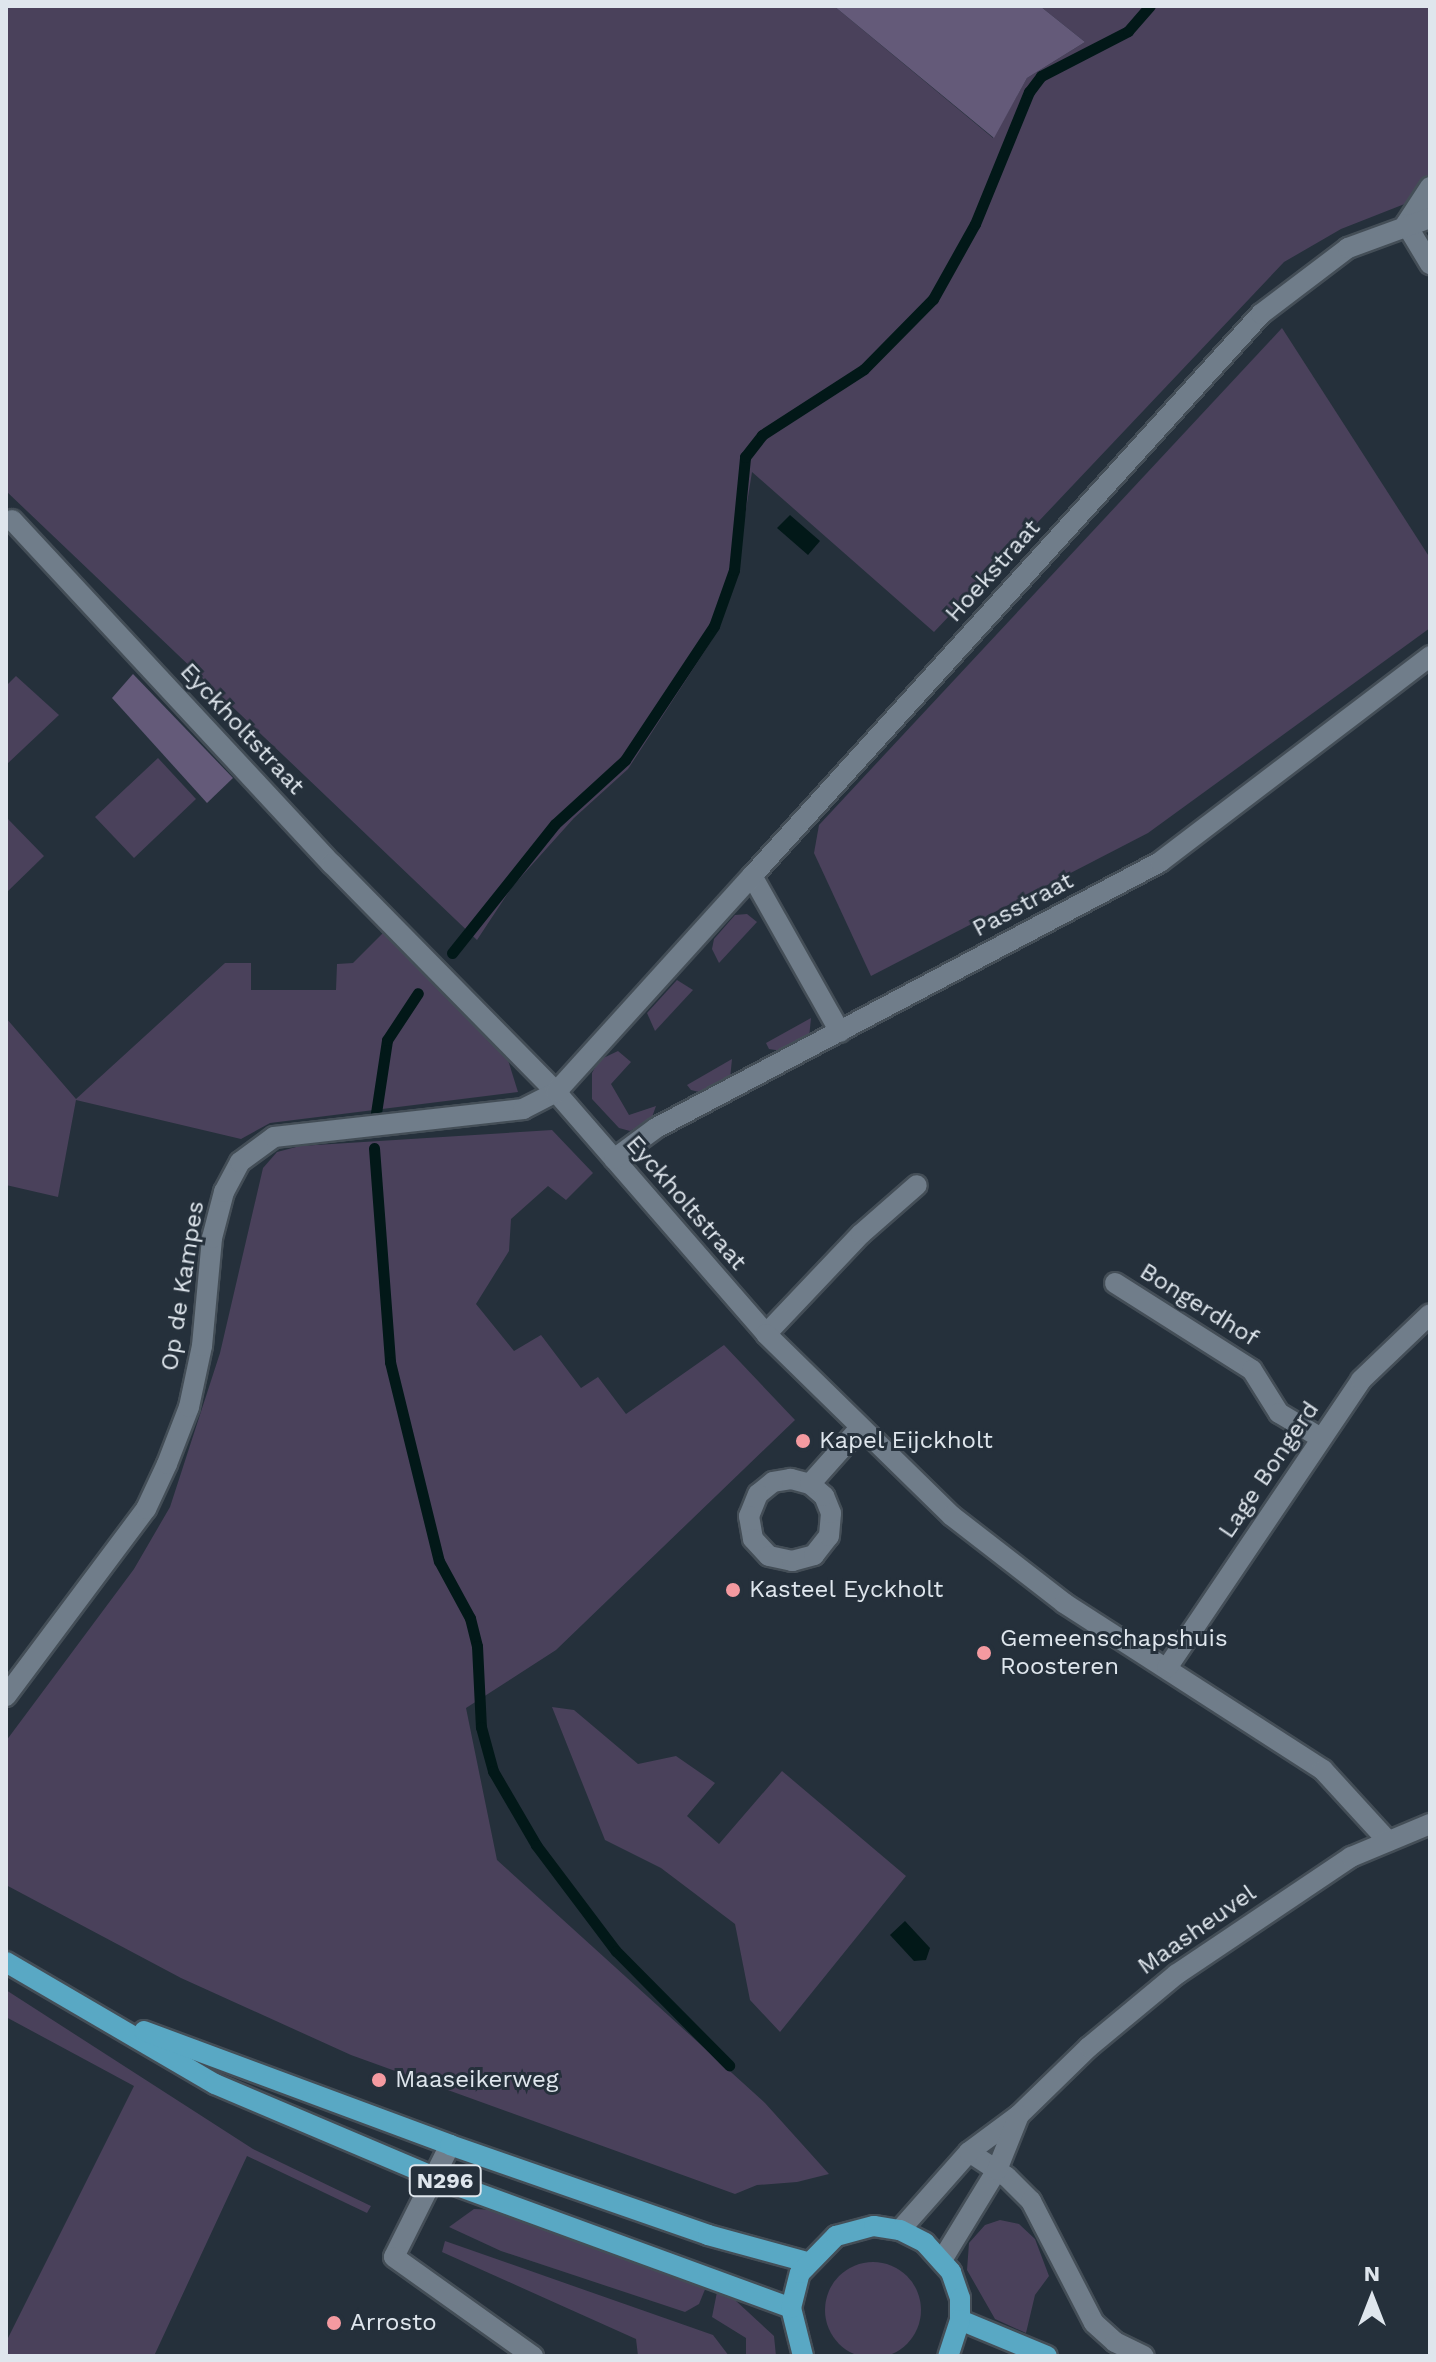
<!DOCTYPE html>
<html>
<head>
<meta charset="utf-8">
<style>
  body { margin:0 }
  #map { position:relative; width:1436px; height:2362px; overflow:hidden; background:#25303b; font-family:"Work Sans",sans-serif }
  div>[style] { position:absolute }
  .green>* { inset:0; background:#4a415b }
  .round { border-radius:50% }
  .forest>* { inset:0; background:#645a79 }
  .water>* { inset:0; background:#021818 }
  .stream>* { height:11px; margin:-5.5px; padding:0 5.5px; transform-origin:5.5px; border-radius:5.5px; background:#021818 }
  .roads { filter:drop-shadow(2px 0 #444e57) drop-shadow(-2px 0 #444e57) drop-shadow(0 2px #444e57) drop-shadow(0 -2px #444e57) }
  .service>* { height:20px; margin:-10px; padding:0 10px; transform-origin:10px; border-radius:10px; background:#707d8a }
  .minor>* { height:20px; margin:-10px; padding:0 10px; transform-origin:10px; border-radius:10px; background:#707d8a }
  .tertiary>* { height:20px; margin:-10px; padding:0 10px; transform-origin:10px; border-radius:10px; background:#707d8a }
  .primary>* { height:20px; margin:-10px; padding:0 10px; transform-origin:10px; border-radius:10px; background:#59a8c4 }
  .dots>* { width:22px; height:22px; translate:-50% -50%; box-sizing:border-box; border:4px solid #25303b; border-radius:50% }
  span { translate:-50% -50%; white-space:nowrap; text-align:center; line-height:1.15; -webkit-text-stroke:6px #25303b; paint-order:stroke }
  .shield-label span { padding:2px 6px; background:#25303b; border:2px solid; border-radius:6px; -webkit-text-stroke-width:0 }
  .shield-label { font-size:22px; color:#dfe6ed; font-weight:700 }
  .street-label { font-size:24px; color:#dfe6ed }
  .poi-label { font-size:24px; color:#dfe6ed }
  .left { translate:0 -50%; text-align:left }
  .frame { position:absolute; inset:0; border:8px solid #dfe6ed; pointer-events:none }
  .north { position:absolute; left:1332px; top:2258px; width:80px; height:80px; -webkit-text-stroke:6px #25303b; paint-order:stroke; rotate:0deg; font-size:22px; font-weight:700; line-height:32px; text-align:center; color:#dfe6ed }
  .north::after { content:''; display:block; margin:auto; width:28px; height:36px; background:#dfe6ed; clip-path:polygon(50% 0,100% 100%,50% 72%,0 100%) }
</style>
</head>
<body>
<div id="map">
  <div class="green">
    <i style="clip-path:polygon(6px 6px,834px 6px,993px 138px,1027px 78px,1085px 42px,1040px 6px,1430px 6px,1430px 194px,1341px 229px,1284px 262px,934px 632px,752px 472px,734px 584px,712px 640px,628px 769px,574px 818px,512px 887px,477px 940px,6px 491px)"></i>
    <i style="clip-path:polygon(1282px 328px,1430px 558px,1430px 628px,1148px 833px,871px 976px,814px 853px,819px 825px)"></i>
    <i style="clip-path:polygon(16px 676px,59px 715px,6px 765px,6px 686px)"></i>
    <i style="clip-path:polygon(158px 758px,196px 799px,134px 858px,95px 817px)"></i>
    <i style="clip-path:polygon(6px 817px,44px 856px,6px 893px)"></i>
    <i style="clip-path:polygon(747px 914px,757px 922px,719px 963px,712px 949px,714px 939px,735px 915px)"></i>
    <i style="clip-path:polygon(386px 930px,503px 1044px,518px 1092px,270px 1123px,241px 1139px,76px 1100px,58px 1197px,6px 1185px,6px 1018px,76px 1099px,225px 963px,251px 963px,251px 990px,336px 990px,337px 964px,353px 963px)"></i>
    <i style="clip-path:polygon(677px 980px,693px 990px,655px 1031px,647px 1013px)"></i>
    <i style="clip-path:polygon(811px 1018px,809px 1038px,782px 1051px,769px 1049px,766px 1043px)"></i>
    <i style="clip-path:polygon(618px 1051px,631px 1062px,611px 1084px,629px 1115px,656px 1106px,651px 1120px,630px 1131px,619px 1128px,592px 1099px,592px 1073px,599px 1060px)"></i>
    <i style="clip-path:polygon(732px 1059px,730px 1079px,703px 1093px,691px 1090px,687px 1085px)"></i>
    <i style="clip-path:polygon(552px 1130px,593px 1173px,566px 1200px,548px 1186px,511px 1219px,509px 1251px,476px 1304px,514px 1351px,541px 1335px,581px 1388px,598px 1377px,626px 1414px,724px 1345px,795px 1420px,556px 1650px,466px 1708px,497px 1860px,765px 2103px,829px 2174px,797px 2182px,757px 2185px,735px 2194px,351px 2055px,181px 1978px,6px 1885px,6px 1741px,134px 1569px,170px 1507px,220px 1353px,263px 1168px,277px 1152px,300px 1146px)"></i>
    <i style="clip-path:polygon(552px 1707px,574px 1710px,638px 1764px,676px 1756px,715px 1783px,687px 1816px,719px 1844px,782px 1771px,906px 1876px,780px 2032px,750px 2000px,735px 1924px,661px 1868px,605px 1840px)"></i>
    <i style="clip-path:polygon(6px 1990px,253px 2149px,371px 2206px,367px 2213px,247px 2156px,154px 2356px,6px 2356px,6px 2342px,134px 2086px,6px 2017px)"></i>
    <i style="clip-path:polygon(474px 2209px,497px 2210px,706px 2287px,699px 2304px,685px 2312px,501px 2251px,449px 2227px)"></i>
    <i style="clip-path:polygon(1000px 2220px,1019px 2224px,1035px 2239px,1049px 2276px,1035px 2295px,1026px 2333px,995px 2319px,967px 2270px,969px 2243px,985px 2225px)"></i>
    <i style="clip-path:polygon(445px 2241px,713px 2335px,729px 2356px,638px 2356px,636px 2339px,442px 2252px)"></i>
    <i class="round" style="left:825px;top:2262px;width:96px;height:96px"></i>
    <i style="clip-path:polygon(717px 2292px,735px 2300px,774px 2336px,776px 2356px,746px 2356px,746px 2338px,712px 2317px)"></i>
  </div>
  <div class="forest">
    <i style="clip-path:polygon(834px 6px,1040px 6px,1085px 42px,1027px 78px,994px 138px)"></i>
    <i style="clip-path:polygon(133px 674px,233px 778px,207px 803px,112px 698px)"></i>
  </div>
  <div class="water">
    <i style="clip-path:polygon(790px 515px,820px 541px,808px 555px,777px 528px)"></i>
    <i style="clip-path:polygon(905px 1921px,930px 1948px,926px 1960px,914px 1961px,890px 1935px)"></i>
  </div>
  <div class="stream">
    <i style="left:452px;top:953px;width:165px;rotate:-51.4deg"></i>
    <i style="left:555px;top:824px;width:95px;rotate:-42.4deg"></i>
    <i style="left:625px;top:760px;width:161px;rotate:-56.4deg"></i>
    <i style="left:714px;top:626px;width:59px;rotate:-70.3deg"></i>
    <i style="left:734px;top:570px;width:114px;rotate:-84.4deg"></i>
    <i style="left:745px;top:457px;width:28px;rotate:-52deg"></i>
    <i style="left:762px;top:435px;width:121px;rotate:-32.9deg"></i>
    <i style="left:864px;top:369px;width:98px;rotate:-45.4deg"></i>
    <i style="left:933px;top:299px;width:86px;rotate:-60.8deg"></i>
    <i style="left:975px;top:224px;width:143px;rotate:-67.8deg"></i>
    <i style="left:1029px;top:92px;width:20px;rotate:-53deg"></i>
    <i style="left:1041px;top:76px;width:98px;rotate:-27.3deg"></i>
    <i style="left:1128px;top:31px;width:33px;rotate:-49deg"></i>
    <i style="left:376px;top:1113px;width:74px;rotate:-81.4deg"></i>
    <i style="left:387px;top:1040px;width:56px;rotate:-56.6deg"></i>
    <i style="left:374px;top:1148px;width:215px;rotate:85.7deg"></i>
    <i style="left:390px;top:1362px;width:205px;rotate:76.2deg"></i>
    <i style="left:439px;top:1561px;width:65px;rotate:61.5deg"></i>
    <i style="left:470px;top:1618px;width:29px;rotate:76deg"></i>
    <i style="left:477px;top:1646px;width:81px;rotate:87.2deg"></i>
    <i style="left:481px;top:1727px;width:46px;rotate:74.7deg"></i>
    <i style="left:493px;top:1771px;width:86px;rotate:59.8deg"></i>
    <i style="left:536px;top:1845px;width:133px;rotate:53deg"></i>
    <i style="left:616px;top:1951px;width:161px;rotate:45.3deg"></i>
  </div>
  <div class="roads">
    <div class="service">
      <i style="left:1406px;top:224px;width:44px;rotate:-57deg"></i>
      <i style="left:12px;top:520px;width:470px;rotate:47.1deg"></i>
      <i style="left:332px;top:864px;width:320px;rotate:45.5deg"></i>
      <i style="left:766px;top:1334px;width:138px;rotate:-46.5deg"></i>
      <i style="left:861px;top:1234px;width:74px;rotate:-41.2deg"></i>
      <i style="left:810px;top:1484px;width:20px;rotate:-165deg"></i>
      <i style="left:791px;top:1479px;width:18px;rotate:171deg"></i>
      <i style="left:773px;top:1482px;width:19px;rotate:141deg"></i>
      <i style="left:758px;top:1494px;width:24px;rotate:112deg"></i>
      <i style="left:749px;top:1516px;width:23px;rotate:80deg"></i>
      <i style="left:753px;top:1539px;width:23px;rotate:47deg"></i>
      <i style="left:769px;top:1556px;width:24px;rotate:12deg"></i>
      <i style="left:792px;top:1561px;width:23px;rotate:-15deg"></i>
      <i style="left:814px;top:1555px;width:24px;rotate:-52deg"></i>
      <i style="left:829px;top:1536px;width:23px;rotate:-85deg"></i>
      <i style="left:831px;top:1513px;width:18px;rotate:-112deg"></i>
      <i style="left:824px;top:1496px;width:18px;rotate:-139deg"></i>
      <i style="left:810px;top:1484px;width:74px;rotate:-48.3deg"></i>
      <i style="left:450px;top:2145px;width:125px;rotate:116.6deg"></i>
      <i style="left:394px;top:2257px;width:171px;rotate:35.5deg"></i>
    </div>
    <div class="minor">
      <i style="left:1406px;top:224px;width:47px;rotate:59deg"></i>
      <i style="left:840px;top:1032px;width:179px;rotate:-119.4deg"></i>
      <i style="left:752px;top:876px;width:758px;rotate:-47.83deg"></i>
      <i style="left:1261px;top:314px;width:109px;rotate:-37.2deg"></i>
      <i style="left:1348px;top:248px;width:87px;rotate:-20.1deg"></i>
      <i style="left:556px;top:1092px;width:320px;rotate:49deg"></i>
      <i style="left:766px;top:1334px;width:260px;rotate:44.4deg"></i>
      <i style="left:952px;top:1516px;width:142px;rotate:37.8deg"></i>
      <i style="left:1064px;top:1603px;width:308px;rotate:32.8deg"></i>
      <i style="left:1323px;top:1770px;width:96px;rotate:47.5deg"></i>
      <i style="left:614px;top:1159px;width:52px;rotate:-36.4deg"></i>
      <i style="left:656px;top:1128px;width:570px;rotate:-27.82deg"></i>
      <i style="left:1160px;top:862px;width:340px;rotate:-37.3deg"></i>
      <i style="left:1115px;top:1283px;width:162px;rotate:32.4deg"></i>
      <i style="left:1252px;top:1370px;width:51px;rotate:57.9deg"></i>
      <i style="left:1279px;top:1413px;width:49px;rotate:30.8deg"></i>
      <i style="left:1167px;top:1668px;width:347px;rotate:-56deg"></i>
      <i style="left:1361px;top:1380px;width:95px;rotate:-43.7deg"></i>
      <i style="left:6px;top:1696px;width:234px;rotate:-53.2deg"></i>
      <i style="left:146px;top:1509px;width:50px;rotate:-65deg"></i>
      <i style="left:167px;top:1464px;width:61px;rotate:-68.9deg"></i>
      <i style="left:189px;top:1407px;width:62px;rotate:-78deg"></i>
      <i style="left:202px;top:1346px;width:108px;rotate:-84.7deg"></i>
      <i style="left:212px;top:1238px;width:48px;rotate:-75.4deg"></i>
      <i style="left:224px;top:1192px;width:34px;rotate:-62deg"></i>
      <i style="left:240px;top:1162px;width:42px;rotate:-36.3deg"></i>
      <i style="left:274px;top:1137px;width:251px;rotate:-6.4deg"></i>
      <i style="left:523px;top:1109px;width:37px;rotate:-27deg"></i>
      <i style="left:556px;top:1092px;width:292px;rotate:-47.8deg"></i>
      <i style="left:969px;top:2152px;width:45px;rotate:33.3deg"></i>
      <i style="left:1007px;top:2177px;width:34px;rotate:45deg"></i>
      <i style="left:1031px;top:2201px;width:137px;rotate:62.7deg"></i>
      <i style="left:1094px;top:2323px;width:28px;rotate:42deg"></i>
      <i style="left:1115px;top:2342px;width:32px;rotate:26deg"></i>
    </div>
    <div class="tertiary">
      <i style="left:900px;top:2230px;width:104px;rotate:-48.5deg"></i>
      <i style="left:969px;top:2152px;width:62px;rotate:-36.5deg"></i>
      <i style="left:1019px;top:2115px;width:98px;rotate:-44.2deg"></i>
      <i style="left:1089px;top:2047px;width:114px;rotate:-39.7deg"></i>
      <i style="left:1177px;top:1974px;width:210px;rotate:-33.9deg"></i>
      <i style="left:1351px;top:1857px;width:86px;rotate:-22.7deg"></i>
      <i style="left:942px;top:2260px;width:105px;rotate:-58.6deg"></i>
      <i style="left:997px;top:2170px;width:59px;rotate:-68.2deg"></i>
    </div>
    <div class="primary">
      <i style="left:6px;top:1962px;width:242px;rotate:30.3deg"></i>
      <i style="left:215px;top:2084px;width:240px;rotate:23deg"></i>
      <i style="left:436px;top:2178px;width:378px;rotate:20.1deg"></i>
      <i style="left:144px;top:2031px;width:327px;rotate:20.4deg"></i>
      <i style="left:450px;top:2145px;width:273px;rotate:19.2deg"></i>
      <i style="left:708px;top:2235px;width:103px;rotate:15.3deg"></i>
      <i style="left:960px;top:2320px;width:94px;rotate:22.5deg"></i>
      <i style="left:803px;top:2356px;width:49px;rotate:-104deg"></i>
      <i style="left:791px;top:2308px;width:36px;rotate:-76deg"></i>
      <i style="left:800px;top:2273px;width:52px;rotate:-45.8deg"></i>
      <i style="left:836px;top:2236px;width:39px;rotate:-15deg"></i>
      <i style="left:874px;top:2226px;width:26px;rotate:9deg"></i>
      <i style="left:900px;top:2230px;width:28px;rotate:27deg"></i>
      <i style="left:925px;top:2243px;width:39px;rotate:48deg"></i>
      <i style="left:951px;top:2272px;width:28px;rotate:71deg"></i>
      <i style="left:960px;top:2298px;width:22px;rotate:90deg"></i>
      <i style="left:960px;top:2320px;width:38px;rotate:108deg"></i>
    </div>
  </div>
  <div class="dots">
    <i style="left:803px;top:1441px;background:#f49aa0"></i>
    <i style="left:733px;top:1590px;background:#f49aa0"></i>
    <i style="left:984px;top:1653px;background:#f49aa0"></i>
    <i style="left:379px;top:2080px;background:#f49aa0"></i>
    <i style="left:334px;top:2323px;background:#f49aa0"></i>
  </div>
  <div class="shield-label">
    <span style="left:445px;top:2181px">N296</span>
  </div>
  <div class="street-label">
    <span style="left:993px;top:571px;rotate:-48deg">Hoekstraat</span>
    <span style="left:242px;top:729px;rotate:47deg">Eyckholtstraat</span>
    <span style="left:1023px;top:905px;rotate:-28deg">Passtraat</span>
    <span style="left:686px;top:1203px;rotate:49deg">Eyckholtstraat</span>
    <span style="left:183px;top:1286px;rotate:-81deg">Op de Kampes</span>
    <span style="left:1199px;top:1305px;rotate:32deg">Bongerdhof</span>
    <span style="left:1269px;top:1470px;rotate:-56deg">Lage Bongerd</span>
    <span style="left:1197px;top:1930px;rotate:-35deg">Maasheuvel</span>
  </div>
  <div class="poi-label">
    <span class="left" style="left:819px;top:1441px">Kapel Eijckholt</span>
    <span class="left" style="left:749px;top:1590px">Kasteel Eyckholt</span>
    <span class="left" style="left:1000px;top:1653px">Gemeenschapshuis<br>Roosteren</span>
    <span class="left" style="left:395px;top:2080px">Maaseikerweg</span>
    <span class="left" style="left:350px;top:2323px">Arrosto</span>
  </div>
  <div class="frame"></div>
  <div class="north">N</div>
</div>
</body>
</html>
